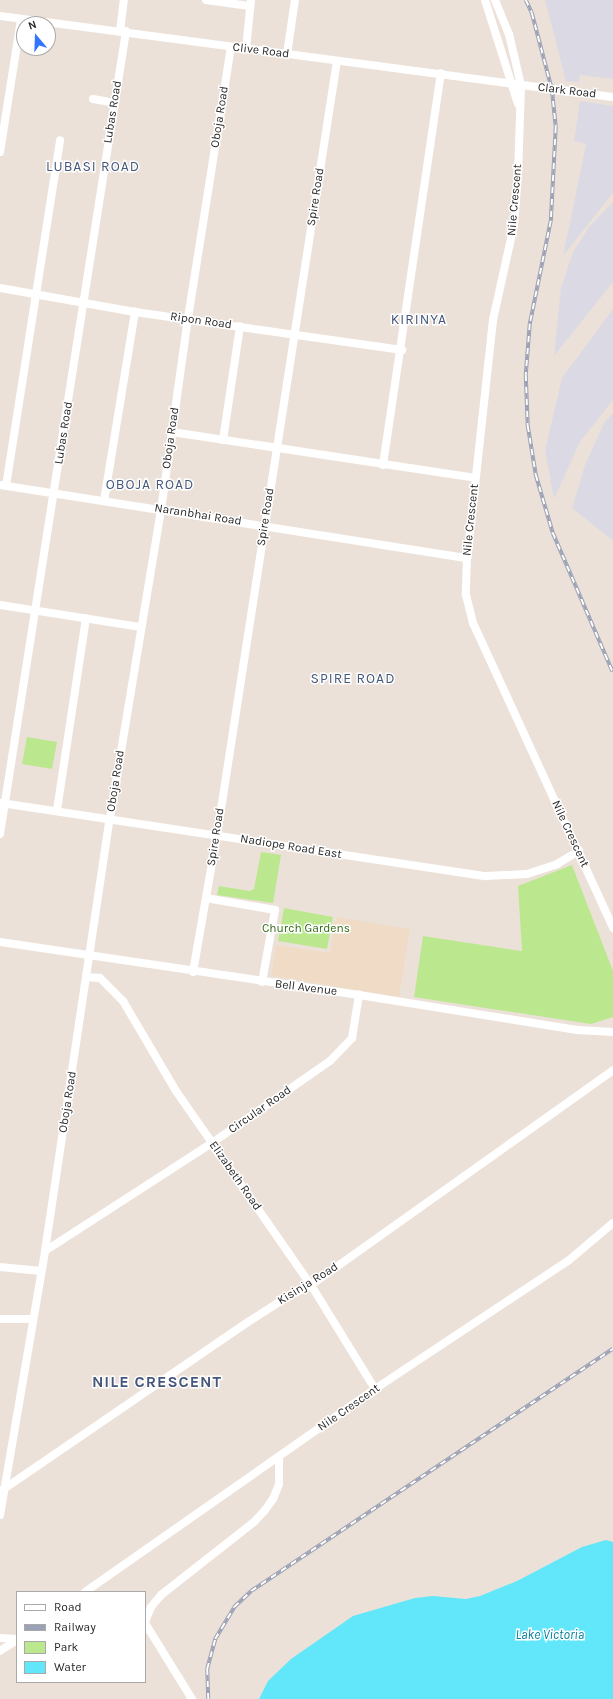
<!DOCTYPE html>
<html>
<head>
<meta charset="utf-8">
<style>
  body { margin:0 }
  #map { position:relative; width:613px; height:1699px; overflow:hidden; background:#ece1d8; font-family:Karla,sans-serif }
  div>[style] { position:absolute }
  .industrial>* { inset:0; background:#dbdae4 }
  .education>* { inset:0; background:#f0dcc6 }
  .green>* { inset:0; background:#bbe88f }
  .water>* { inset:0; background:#61e7f9 }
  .minor>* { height:8px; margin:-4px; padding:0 4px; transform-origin:4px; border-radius:4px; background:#fff }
  .rail>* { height:3.5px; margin-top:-1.75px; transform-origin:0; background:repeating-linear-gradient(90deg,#fff 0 6px,#9ba2b5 0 12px); box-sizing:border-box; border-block:1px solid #9ba2b5 }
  span { translate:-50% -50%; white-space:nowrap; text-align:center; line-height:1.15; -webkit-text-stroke:3px #fff; paint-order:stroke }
  .street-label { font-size:12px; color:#282828 }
  .park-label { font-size:12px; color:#326a13 }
  .water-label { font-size:13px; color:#037d9c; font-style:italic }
  .quarter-label { font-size:14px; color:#45577c; letter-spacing:1px }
  .district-label { font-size:16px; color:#45577c; font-weight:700; letter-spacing:1px }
  .legend { position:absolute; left:16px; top:1591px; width:130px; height:92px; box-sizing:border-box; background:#fff; border:1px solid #a9a9a9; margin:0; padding:5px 7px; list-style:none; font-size:12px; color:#282828 }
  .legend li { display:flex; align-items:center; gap:8px; height:20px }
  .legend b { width:20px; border:1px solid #a9a9a9 }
  .north { position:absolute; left:16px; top:16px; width:40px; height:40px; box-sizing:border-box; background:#fff; border:1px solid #a9a9a9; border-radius:50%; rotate:341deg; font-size:11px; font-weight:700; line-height:16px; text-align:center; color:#282828 }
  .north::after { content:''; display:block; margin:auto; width:14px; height:18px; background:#3276ff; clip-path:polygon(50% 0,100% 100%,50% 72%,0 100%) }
</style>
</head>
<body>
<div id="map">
  <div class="industrial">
    <i style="clip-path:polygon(545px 0,613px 0,613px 79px,580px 75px,579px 82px,566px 81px)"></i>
    <i style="clip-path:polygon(580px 101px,613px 106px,613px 193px,563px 256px,586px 144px,574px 141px)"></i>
    <i style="clip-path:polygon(613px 202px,613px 282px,554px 356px,561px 288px,573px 252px,589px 227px)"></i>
    <i style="clip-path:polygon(613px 309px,613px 400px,580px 442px,554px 499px,545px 450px,562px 378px)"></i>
    <i style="clip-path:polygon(613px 413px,613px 541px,572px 508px,585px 465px,604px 423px)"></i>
  </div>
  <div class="education">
    <i style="clip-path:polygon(336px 917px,410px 929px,399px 997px,271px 976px,276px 945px,330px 953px)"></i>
  </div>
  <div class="green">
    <i style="clip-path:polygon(27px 737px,57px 742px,52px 769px,22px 764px)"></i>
    <i style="clip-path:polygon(261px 852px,281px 855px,273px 903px,217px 895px,219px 886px,250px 891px,254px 889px)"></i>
    <i style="clip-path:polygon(572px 865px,613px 971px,613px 1017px,591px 1024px,414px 997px,423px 936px,522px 951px,518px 886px)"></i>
    <i style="clip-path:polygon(284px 908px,333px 917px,327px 949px,278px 941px)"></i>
  </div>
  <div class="water">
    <i style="clip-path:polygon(606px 1540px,613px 1542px,613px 1699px,259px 1699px,268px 1681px,291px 1659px,353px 1616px,415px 1598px,433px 1596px,466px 1599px,480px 1596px,517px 1581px,582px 1547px)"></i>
  </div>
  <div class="minor">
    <i style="left:206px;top:0;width:44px;rotate:7.8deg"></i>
    <i style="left:485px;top:0;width:109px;rotate:72.4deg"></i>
    <i style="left:495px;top:0;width:37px;rotate:68deg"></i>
    <i style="left:509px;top:34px;width:52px;rotate:76.8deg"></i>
    <i style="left:521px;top:85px;width:89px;rotate:91.9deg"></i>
    <i style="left:518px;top:174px;width:51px;rotate:94.5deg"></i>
    <i style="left:514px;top:225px;width:97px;rotate:102.5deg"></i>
    <i style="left:493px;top:320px;width:239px;rotate:96.2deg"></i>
    <i style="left:467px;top:558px;width:37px;rotate:92deg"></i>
    <i style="left:466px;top:595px;width:29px;rotate:76deg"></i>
    <i style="left:473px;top:623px;width:336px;rotate:65.3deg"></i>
    <i style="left:0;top:16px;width:618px;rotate:7.53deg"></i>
    <i style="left:120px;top:31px;width:31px;rotate:-83deg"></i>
    <i style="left:246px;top:49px;width:49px;rotate:-84.2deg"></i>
    <i style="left:287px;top:54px;width:55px;rotate:-81.6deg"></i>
    <i style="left:93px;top:99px;width:22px;rotate:10deg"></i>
    <i style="left:0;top:152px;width:135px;rotate:-81deg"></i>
    <i style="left:0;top:288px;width:137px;rotate:10.1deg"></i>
    <i style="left:135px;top:312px;width:270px;rotate:8.1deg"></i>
    <i style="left:172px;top:432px;width:307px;rotate:8.6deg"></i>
    <i style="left:223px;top:440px;width:115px;rotate:-81.5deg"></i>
    <i style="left:383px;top:465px;width:396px;rotate:-81.6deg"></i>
    <i style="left:0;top:485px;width:473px;rotate:8.9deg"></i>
    <i style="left:6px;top:486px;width:350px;rotate:-81.1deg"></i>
    <i style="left:104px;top:501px;width:192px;rotate:-80.7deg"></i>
    <i style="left:0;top:605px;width:143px;rotate:8.9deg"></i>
    <i style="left:1px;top:803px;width:490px;rotate:8.6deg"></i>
    <i style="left:486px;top:876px;width:41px;rotate:-2.8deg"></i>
    <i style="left:527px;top:874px;width:32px;rotate:-18deg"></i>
    <i style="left:557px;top:864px;width:26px;rotate:-31deg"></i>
    <i style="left:57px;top:810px;width:194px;rotate:-81.4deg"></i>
    <i style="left:0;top:834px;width:813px;rotate:-81.08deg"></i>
    <i style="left:206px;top:898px;width:70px;rotate:9.9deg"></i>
    <i style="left:275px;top:910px;width:73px;rotate:100.2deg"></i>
    <i style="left:0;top:942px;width:363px;rotate:8.4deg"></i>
    <i style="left:359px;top:995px;width:221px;rotate:9.1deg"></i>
    <i style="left:577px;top:1030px;width:36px;rotate:3deg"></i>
    <i style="left:193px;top:972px;width:139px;rotate:-80.1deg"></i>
    <i style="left:217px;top:835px;width:783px;rotate:-81.19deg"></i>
    <i style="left:86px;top:977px;width:14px;rotate:4deg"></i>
    <i style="left:100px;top:978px;width:33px;rotate:45deg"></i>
    <i style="left:123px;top:1001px;width:104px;rotate:59.5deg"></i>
    <i style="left:176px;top:1091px;width:236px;rotate:55.2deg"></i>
    <i style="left:311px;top:1285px;width:122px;rotate:58.4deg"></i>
    <i style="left:45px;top:1251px;width:199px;rotate:-32.9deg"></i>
    <i style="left:212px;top:1143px;width:144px;rotate:-34.8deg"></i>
    <i style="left:330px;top:1061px;width:32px;rotate:-46deg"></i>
    <i style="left:352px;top:1038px;width:44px;rotate:-80.8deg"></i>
    <i style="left:0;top:1267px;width:41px;rotate:5.6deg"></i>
    <i style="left:0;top:1319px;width:32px"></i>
    <i style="left:1px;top:1491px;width:299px;rotate:-34.4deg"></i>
    <i style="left:248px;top:1322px;width:50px;rotate:-32.7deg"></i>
    <i style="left:290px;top:1295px;width:23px;rotate:-25deg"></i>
    <i style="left:311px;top:1285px;width:371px;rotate:-35.4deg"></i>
    <i style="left:0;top:1515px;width:268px;rotate:-80.3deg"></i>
    <i style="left:45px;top:1251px;width:438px;rotate:-81.5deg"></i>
    <i style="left:110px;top:818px;width:312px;rotate:-80.6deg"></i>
    <i style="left:161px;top:510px;width:194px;rotate:-82deg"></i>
    <i style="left:188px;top:318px;width:274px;rotate:-81deg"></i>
    <i style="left:85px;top:1592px;width:354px;rotate:-35deg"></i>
    <i style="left:375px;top:1389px;width:232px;rotate:-33.6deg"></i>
    <i style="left:568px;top:1261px;width:59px;rotate:-40.2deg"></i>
    <i style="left:145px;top:1622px;width:16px;rotate:-68deg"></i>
    <i style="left:151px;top:1607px;width:16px;rotate:-50deg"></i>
    <i style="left:161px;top:1595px;width:118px;rotate:-38.1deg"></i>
    <i style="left:254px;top:1522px;width:16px;rotate:-47deg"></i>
    <i style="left:265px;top:1510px;width:14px;rotate:-54deg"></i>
    <i style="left:273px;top:1499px;width:16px;rotate:-68deg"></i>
    <i style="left:279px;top:1484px;width:27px;rotate:-90deg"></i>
    <i style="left:145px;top:1623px;width:89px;rotate:58.3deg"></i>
    <i style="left:0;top:1638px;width:17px;rotate:3deg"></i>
    <i style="left:0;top:1651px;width:20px;rotate:-33deg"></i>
  </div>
  <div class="rail">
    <i style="left:526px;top:0;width:14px;rotate:65deg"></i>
    <i style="left:532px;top:13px;width:79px;rotate:75.3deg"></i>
    <i style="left:552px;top:89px;width:38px;rotate:84deg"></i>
    <i style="left:556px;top:127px;width:94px;rotate:93deg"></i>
    <i style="left:551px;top:221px;width:105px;rotate:101.5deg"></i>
    <i style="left:530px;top:324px;width:51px;rotate:94.5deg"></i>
    <i style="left:526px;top:375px;width:51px;rotate:87.8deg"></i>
    <i style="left:528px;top:426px;width:50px;rotate:80.7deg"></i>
    <i style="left:536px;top:475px;width:60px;rotate:73.7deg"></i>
    <i style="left:553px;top:533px;width:151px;rotate:66.7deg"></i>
    <i style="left:208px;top:1699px;width:30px;rotate:-92deg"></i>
    <i style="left:207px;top:1669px;width:31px;rotate:-75deg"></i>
    <i style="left:215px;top:1639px;width:37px;rotate:-59deg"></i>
    <i style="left:234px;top:1607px;width:23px;rotate:-43deg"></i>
    <i style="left:251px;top:1591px;width:435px;rotate:-33.8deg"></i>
  </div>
  <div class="street-label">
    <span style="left:261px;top:51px;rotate:7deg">Clive Road</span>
    <span style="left:567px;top:91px;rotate:7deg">Clark Road</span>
    <span style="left:113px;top:112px;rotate:-81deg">Lubas Road</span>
    <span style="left:220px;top:117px;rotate:-81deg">Oboja Road</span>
    <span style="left:316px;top:197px;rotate:-81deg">Spire Road</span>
    <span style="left:515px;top:200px;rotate:-85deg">Nile Crescent</span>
    <span style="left:201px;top:321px;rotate:8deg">Ripon Road</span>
    <span style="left:64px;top:433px;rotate:-81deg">Lubas Road</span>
    <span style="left:171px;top:438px;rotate:-82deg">Oboja Road</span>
    <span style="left:198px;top:515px;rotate:9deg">Naranbhai Road</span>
    <span style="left:266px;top:517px;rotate:-81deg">Spire Road</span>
    <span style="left:471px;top:520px;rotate:-84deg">Nile Crescent</span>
    <span style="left:116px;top:781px;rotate:-81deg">Oboja Road</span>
    <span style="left:570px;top:834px;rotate:65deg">Nile Crescent</span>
    <span style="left:216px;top:837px;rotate:-81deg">Spire Road</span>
    <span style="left:291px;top:847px;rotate:9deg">Nadiope Road East</span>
    <span style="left:306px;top:988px;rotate:7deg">Bell Avenue</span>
    <span style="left:68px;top:1102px;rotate:-81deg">Oboja Road</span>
    <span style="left:260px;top:1110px;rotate:-35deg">Circular Road</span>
    <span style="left:235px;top:1176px;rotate:55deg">Elizabeth Road</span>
    <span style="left:308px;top:1284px;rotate:-32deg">Kisinja Road</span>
    <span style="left:349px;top:1408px;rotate:-35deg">Nile Crescent</span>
  </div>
  <div class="park-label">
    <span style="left:306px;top:929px">Church Gardens</span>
  </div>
  <div class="water-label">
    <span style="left:550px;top:1635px">Lake Victoria</span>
  </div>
  <div class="quarter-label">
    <span style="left:93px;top:167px">LUBASI ROAD</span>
    <span style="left:419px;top:320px">KIRINYA</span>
    <span style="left:150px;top:485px">OBOJA ROAD</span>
    <span style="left:353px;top:679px">SPIRE ROAD</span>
  </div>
  <div class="district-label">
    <span style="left:157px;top:1382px">NILE CRESCENT</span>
  </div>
  <ul class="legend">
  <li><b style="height:5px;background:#fff"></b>Road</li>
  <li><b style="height:5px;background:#9ba2b5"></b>Railway</li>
  <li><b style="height:11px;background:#bbe88f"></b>Park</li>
  <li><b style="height:11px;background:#61e7f9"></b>Water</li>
  </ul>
  <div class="north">N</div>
</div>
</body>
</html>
